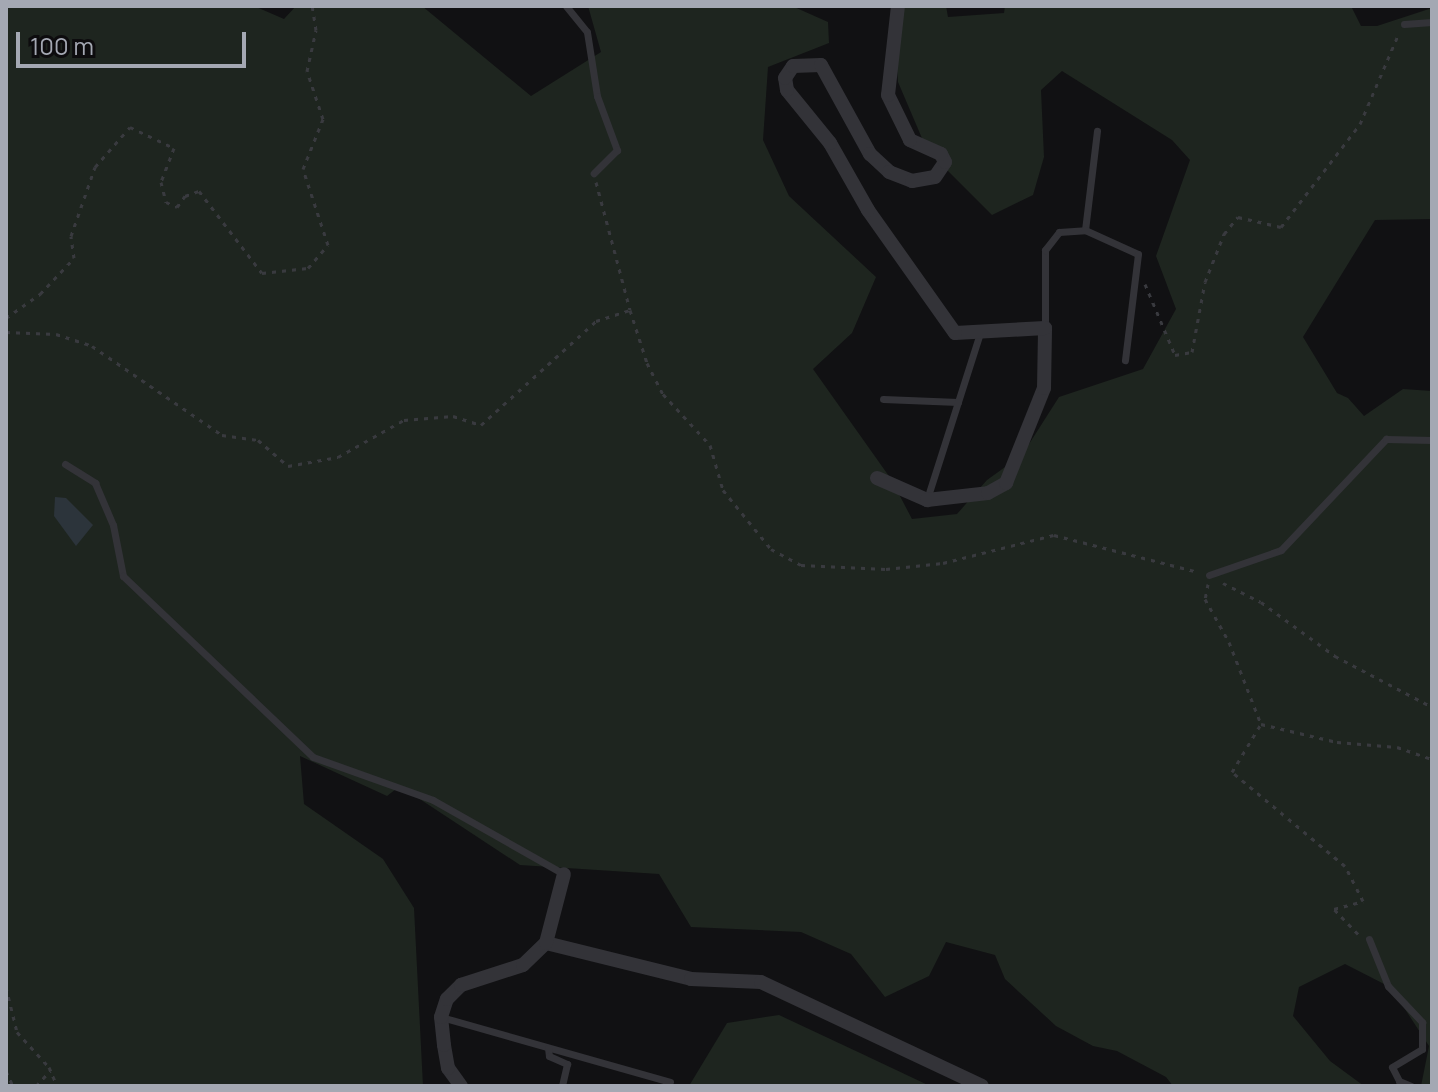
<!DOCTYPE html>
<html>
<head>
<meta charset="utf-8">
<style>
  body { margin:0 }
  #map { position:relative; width:1438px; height:1092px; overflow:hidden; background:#111113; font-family:Manrope,sans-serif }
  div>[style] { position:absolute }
  .green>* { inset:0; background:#1e251f }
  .water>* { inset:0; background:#2c343b }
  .path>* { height:3px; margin-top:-1.5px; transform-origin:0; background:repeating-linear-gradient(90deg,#393a3f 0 4px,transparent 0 10px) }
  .service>* { height:7px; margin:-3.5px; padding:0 3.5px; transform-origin:3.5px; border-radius:3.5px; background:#333338 }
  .minor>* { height:14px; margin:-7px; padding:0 7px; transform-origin:7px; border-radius:7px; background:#333338 }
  span { translate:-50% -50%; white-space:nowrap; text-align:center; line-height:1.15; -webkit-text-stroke:6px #0d0c0e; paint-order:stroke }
  .frame { position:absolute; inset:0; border:8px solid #a4a8b3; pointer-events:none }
  .scale { position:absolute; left:16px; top:32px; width:230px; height:36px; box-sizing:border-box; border:4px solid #a4a8b3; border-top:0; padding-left:10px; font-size:24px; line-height:28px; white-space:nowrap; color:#a4a8b3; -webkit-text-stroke:6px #0d0c0e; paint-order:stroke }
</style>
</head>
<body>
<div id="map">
  <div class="green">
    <i style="clip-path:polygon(6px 6px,254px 6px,284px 19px,296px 6px,422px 6px,531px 96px,601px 52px,588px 6px,792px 6px,828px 22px,829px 43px,768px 67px,763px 140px,789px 196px,876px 277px,852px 333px,813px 369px,891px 479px,912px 519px,957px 514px,987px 480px,1022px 455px,1059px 397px,1143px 369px,1176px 309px,1156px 256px,1190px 160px,1172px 140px,1062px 71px,1041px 90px,1044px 157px,1033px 195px,992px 215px,927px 150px,898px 82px,895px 36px,903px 6px,946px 6px,948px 17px,1004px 13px,1005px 6px,1351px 6px,1361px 26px,1377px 26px,1432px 8px,1432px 219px,1375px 220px,1303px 337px,1337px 393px,1348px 398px,1364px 416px,1403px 389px,1432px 391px,1432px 1086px,1421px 1086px,1429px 1046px,1401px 1003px,1388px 986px,1345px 964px,1299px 987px,1293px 1016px,1330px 1061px,1364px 1086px,1173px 1086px,1166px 1077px,1117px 1051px,1093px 1046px,1056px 1026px,1005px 979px,995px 955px,946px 942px,929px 976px,885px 997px,851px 954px,801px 932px,691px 927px,659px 874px,520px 865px,400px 786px,387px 796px,300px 756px,304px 804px,383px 859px,414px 908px,423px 1086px,6px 1086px)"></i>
    <i style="clip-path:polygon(779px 1015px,858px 1052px,930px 1086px,689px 1086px,727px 1023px)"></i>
  </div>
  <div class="water">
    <i style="clip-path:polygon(55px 497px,66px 498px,93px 525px,76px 546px,54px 516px)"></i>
  </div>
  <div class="path">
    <i style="left:596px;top:182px;width:132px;rotate:75.1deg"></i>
    <i style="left:1145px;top:284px;width:77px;rotate:67.1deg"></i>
    <i style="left:1175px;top:355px;width:17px;rotate:-10deg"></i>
    <i style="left:1192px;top:352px;width:71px;rotate:-79.5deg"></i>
    <i style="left:1205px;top:282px;width:52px;rotate:-68.4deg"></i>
    <i style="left:1224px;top:234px;width:22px;rotate:-51deg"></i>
    <i style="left:1238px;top:217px;width:44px;rotate:13.1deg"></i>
    <i style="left:1281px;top:227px;width:130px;rotate:-52.5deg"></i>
    <i style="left:1360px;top:124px;width:99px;rotate:-66.8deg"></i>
    <i style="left:6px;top:318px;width:42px;rotate:-35.2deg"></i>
    <i style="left:40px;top:294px;width:50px;rotate:-46.6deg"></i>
    <i style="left:74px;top:258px;width:22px;rotate:-98deg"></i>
    <i style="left:71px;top:236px;width:73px;rotate:-70.8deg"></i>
    <i style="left:95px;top:167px;width:53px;rotate:-48.8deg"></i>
    <i style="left:130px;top:127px;width:49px;rotate:25.5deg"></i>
    <i style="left:174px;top:148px;width:36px;rotate:111deg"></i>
    <i style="left:161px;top:182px;width:21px;rotate:76deg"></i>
    <i style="left:166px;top:202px;width:12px;rotate:24deg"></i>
    <i style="left:177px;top:207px;width:14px;rotate:-54deg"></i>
    <i style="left:185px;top:196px;width:15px;rotate:-20deg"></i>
    <i style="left:199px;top:191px;width:103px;rotate:52.5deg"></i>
    <i style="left:262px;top:273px;width:46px;rotate:-6.2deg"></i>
    <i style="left:308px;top:268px;width:30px;rotate:-49deg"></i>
    <i style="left:328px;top:245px;width:80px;rotate:-108.2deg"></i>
    <i style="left:303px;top:169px;width:54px;rotate:-68.2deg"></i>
    <i style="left:323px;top:119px;width:51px;rotate:-108.4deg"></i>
    <i style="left:307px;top:71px;width:42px;rotate:-77.6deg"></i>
    <i style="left:316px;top:30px;width:24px;rotate:-99deg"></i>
    <i style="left:6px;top:332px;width:50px;rotate:2.3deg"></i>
    <i style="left:56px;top:334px;width:38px;rotate:18deg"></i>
    <i style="left:92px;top:346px;width:158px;rotate:34.4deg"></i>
    <i style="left:222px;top:435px;width:36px;rotate:8deg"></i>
    <i style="left:258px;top:440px;width:40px;rotate:41deg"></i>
    <i style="left:288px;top:466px;width:51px;rotate:-10.2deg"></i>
    <i style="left:338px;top:457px;width:76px;rotate:-29.3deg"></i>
    <i style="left:404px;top:420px;width:49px;rotate:-4.7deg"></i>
    <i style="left:453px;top:416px;width:29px;rotate:18deg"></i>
    <i style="left:481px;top:425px;width:155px;rotate:-42.1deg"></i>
    <i style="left:596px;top:321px;width:36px;rotate:-18deg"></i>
    <i style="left:630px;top:310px;width:56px;rotate:72.2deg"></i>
    <i style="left:647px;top:363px;width:35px;rotate:63deg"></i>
    <i style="left:663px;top:394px;width:69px;rotate:47.3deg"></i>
    <i style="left:710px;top:445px;width:47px;rotate:73.9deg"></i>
    <i style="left:723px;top:490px;width:76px;rotate:50.9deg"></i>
    <i style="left:771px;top:549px;width:34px;rotate:28deg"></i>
    <i style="left:801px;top:565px;width:85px;rotate:2.7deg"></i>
    <i style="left:886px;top:569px;width:57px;rotate:-6deg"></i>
    <i style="left:943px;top:563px;width:114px;rotate:-14.2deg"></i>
    <i style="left:1054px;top:535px;width:149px;rotate:14.4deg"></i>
    <i style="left:1223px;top:583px;width:42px;rotate:26.6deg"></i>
    <i style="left:1261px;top:602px;width:92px;rotate:36.1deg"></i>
    <i style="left:1335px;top:656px;width:110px;rotate:27.7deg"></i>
    <i style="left:1208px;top:584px;width:15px;rotate:101deg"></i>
    <i style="left:1205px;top:599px;width:49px;rotate:60.8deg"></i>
    <i style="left:1229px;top:642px;width:88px;rotate:68.7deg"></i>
    <i style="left:1358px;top:934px;width:35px;rotate:-134deg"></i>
    <i style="left:1334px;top:909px;width:30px;rotate:-15deg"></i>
    <i style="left:1363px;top:901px;width:39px;rotate:-117deg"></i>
    <i style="left:1345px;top:866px;width:147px;rotate:-140.2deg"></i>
    <i style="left:1232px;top:772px;width:56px;rotate:-58.9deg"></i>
    <i style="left:1261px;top:724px;width:78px;rotate:13.3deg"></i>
    <i style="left:1337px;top:742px;width:60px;rotate:4.8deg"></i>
    <i style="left:1397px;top:747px;width:37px;rotate:19deg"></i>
    <i style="left:6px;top:987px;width:46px;rotate:76.3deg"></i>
    <i style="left:17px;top:1032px;width:47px;rotate:47.6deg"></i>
    <i style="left:49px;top:1067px;width:21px;rotate:67deg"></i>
    <i style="left:6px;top:1071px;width:17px;rotate:65deg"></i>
    <i style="left:36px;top:1086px;width:21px;rotate:-47deg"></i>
  </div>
  <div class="service">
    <i style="left:566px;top:6px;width:33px;rotate:51deg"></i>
    <i style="left:587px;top:32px;width:65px;rotate:81.1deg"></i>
    <i style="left:597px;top:96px;width:58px;rotate:69.7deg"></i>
    <i style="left:617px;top:150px;width:33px;rotate:135deg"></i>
    <i style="left:1404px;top:24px;width:28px;rotate:-4deg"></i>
    <i style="left:1085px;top:230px;width:100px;rotate:-83.1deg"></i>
    <i style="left:1045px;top:328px;width:78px;rotate:-90deg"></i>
    <i style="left:1045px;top:250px;width:23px;rotate:-52deg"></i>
    <i style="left:1059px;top:232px;width:26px;rotate:-4deg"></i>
    <i style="left:1085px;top:230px;width:58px;rotate:24.4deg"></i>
    <i style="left:1138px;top:254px;width:107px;rotate:97deg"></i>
    <i style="left:883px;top:399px;width:75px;rotate:2.3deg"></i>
    <i style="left:65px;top:464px;width:36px;rotate:32deg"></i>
    <i style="left:95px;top:483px;width:46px;rotate:66.8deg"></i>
    <i style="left:113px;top:525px;width:52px;rotate:78.9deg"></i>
    <i style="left:123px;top:576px;width:262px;rotate:43.6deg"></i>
    <i style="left:313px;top:757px;width:127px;rotate:19.7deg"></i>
    <i style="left:433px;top:800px;width:150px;rotate:29.5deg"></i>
    <i style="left:927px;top:499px;width:174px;rotate:-72.3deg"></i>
    <i style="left:1209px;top:575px;width:76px;rotate:-19.1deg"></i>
    <i style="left:1281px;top:550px;width:153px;rotate:-46.6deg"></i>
    <i style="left:1386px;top:439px;width:46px;rotate:1.2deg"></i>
    <i style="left:1369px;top:939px;width:51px;rotate:68deg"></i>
    <i style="left:1388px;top:986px;width:50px;rotate:46.6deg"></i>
    <i style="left:1422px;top:1022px;width:27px;rotate:90deg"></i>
    <i style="left:1422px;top:1049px;width:35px;rotate:149deg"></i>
    <i style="left:1392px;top:1067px;width:16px;rotate:63deg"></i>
    <i style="left:1399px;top:1081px;width:13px;rotate:23deg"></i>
    <i style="left:441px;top:1017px;width:238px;rotate:15.8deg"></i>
    <i style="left:548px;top:1048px;width:8px;rotate:83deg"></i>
    <i style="left:549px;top:1056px;width:20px;rotate:24deg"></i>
    <i style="left:567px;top:1064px;width:23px;rotate:103deg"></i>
  </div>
  <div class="minor">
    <i style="left:877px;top:478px;width:55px;rotate:23.7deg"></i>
    <i style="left:927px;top:500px;width:61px;rotate:-6.5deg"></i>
    <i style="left:988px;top:493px;width:21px;rotate:-29deg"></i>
    <i style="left:1006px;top:483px;width:102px;rotate:-68.2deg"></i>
    <i style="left:1044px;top:388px;width:60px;rotate:-89deg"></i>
    <i style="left:1045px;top:328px;width:90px;rotate:176.8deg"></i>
    <i style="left:955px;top:333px;width:151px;rotate:-125.3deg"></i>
    <i style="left:868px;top:210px;width:77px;rotate:-119.6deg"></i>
    <i style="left:830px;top:143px;width:68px;rotate:-129.1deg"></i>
    <i style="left:787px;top:90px;width:12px;rotate:-99deg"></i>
    <i style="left:785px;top:78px;width:14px;rotate:-56deg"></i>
    <i style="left:793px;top:66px;width:28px;rotate:-2deg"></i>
    <i style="left:821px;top:65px;width:102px;rotate:61.2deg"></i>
    <i style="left:870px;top:154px;width:26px;rotate:43deg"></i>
    <i style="left:889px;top:172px;width:25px;rotate:21deg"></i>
    <i style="left:912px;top:181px;width:23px;rotate:-10deg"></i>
    <i style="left:935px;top:177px;width:18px;rotate:-56deg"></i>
    <i style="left:945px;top:162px;width:9px;rotate:-117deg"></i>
    <i style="left:941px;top:154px;width:34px;rotate:-156deg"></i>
    <i style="left:910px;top:140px;width:50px;rotate:-116.1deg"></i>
    <i style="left:888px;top:95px;width:90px;rotate:-83.6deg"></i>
    <i style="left:546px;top:943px;width:149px;rotate:13.9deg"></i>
    <i style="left:691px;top:979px;width:70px;rotate:2.5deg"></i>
    <i style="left:761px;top:982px;width:244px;rotate:25.2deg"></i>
    <i style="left:461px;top:1086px;width:22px;rotate:-126deg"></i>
    <i style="left:448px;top:1068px;width:23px;rotate:-100deg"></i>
    <i style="left:444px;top:1045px;width:28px;rotate:-96deg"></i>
    <i style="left:441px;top:1017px;width:19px;rotate:-72deg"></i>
    <i style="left:447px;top:999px;width:20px;rotate:-45deg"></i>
    <i style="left:461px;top:985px;width:65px;rotate:-17.9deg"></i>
    <i style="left:523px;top:965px;width:32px;rotate:-44deg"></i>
    <i style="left:546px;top:943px;width:71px;rotate:-75.4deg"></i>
  </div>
  <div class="frame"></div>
  <div class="scale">100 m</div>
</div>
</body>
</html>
